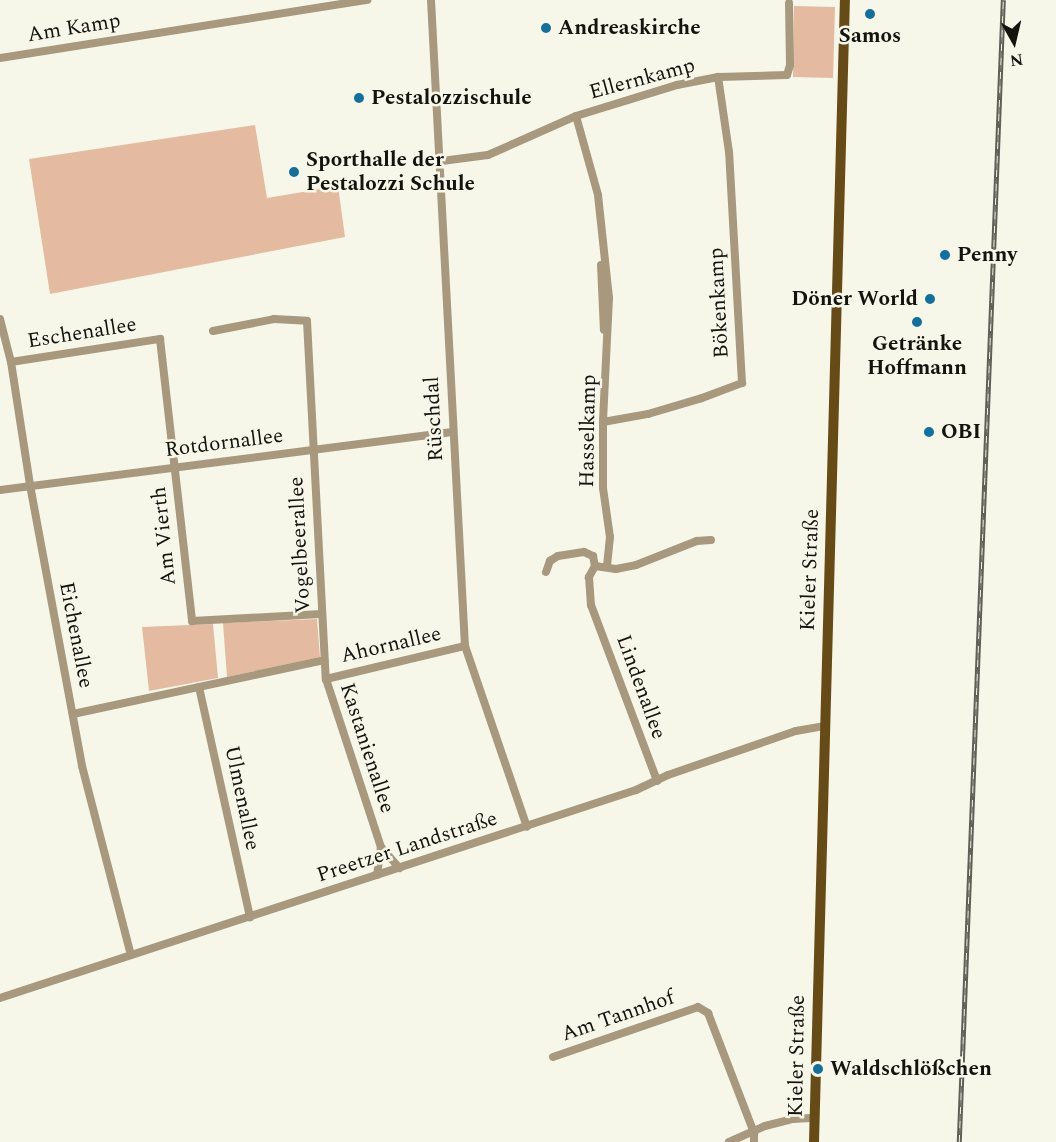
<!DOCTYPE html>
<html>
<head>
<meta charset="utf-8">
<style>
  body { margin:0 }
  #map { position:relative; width:1056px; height:1142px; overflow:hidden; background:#f7f7e9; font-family:Spectral,serif }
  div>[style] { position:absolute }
  .green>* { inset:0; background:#e4baa0 }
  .minor>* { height:8px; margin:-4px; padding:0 4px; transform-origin:4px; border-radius:4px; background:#a8987e }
  .major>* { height:10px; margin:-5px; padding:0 5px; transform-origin:5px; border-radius:5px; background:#674b16 }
  .rail>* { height:4.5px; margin-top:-2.25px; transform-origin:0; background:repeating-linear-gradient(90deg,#f7f7e9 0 7px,#5f5f57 0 14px); box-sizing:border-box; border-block:2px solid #5f5f57 }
  .dots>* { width:16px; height:16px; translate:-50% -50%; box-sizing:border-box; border:3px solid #f7f7e9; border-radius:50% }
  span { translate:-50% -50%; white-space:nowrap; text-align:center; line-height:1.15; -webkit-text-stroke:5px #f7f7e9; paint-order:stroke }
  .street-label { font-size:21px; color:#14140f }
  .poi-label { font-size:21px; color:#14140f; font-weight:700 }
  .left { translate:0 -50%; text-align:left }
  .right { translate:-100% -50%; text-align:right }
  .north { position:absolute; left:984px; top:12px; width:60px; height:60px; -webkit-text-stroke:4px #f7f7e9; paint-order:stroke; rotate:172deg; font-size:16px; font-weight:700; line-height:24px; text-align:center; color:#14140f }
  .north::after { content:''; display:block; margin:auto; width:21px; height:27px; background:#14140f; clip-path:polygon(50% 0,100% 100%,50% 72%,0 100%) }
</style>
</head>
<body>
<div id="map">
  <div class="green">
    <i style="clip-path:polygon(794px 6px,835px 7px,833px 78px,793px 77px)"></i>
    <i style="clip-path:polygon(255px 125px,267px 198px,338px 186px,345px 237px,50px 294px,29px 159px)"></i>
    <i style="clip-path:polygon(317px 619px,320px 657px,227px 677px,223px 623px)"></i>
    <i style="clip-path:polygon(213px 624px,218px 678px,149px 691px,142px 627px)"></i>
  </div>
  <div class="minor">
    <i style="left:431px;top:0;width:647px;rotate:86.99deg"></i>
    <i style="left:465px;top:646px;width:191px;rotate:71.1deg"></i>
    <i style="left:0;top:58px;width:372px;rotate:-9deg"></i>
    <i style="left:576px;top:116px;width:82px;rotate:74.4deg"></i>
    <i style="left:598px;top:195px;width:104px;rotate:83.9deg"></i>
    <i style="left:609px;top:298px;width:124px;rotate:92.8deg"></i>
    <i style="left:603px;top:422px;width:66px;rotate:90deg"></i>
    <i style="left:603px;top:488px;width:49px;rotate:81.9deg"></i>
    <i style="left:610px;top:537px;width:29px;rotate:96deg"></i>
    <i style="left:442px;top:161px;width:46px;rotate:-7.4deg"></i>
    <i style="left:488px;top:155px;width:96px;rotate:-23.9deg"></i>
    <i style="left:576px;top:116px;width:106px;rotate:-17.1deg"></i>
    <i style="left:677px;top:85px;width:42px;rotate:-11deg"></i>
    <i style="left:718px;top:77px;width:69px;rotate:-1.7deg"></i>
    <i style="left:787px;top:75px;width:10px;rotate:-73deg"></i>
    <i style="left:790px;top:65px;width:62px;rotate:-90.9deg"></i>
    <i style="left:601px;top:265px;width:65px;rotate:87.4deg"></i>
    <i style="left:0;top:319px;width:44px;rotate:75.7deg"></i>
    <i style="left:11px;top:362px;width:124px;rotate:81.2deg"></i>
    <i style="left:30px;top:485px;width:286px;rotate:79.5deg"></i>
    <i style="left:82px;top:766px;width:195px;rotate:75.5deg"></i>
    <i style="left:213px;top:331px;width:62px;rotate:-11.1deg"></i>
    <i style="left:274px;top:319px;width:33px;rotate:3deg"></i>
    <i style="left:307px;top:321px;width:359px;rotate:87deg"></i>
    <i style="left:326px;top:679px;width:177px;rotate:71.9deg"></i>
    <i style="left:381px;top:847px;width:28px;rotate:49deg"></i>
    <i style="left:11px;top:362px;width:151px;rotate:-8.8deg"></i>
    <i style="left:160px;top:339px;width:284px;rotate:83.5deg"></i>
    <i style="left:192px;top:621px;width:129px;rotate:-3.1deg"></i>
    <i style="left:603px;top:422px;width:46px;rotate:-10.1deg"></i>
    <i style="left:648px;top:414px;width:56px;rotate:-16.5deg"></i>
    <i style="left:702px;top:398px;width:43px;rotate:-20.6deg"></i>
    <i style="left:742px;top:383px;width:231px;rotate:-93.2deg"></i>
    <i style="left:729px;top:152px;width:76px;rotate:-98.3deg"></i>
    <i style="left:0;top:490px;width:456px;rotate:-7.3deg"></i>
    <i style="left:593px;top:556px;width:10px;rotate:79deg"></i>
    <i style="left:595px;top:566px;width:13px;rotate:119deg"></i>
    <i style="left:589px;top:577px;width:28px;rotate:86deg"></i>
    <i style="left:591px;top:605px;width:188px;rotate:69.4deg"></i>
    <i style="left:595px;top:566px;width:21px;rotate:8deg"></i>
    <i style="left:616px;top:569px;width:20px;rotate:-11deg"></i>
    <i style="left:636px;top:565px;width:66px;rotate:-21.5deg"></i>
    <i style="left:697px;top:541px;width:14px;rotate:-4deg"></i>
    <i style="left:546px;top:572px;width:12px;rotate:-70deg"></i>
    <i style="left:550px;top:561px;width:9px;rotate:-32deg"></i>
    <i style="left:558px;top:556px;width:26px;rotate:-9deg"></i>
    <i style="left:584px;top:552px;width:10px;rotate:24deg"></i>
    <i style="left:326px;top:679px;width:143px;rotate:-13.4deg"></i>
    <i style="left:199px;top:687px;width:236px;rotate:77.5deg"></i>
    <i style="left:73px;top:714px;width:257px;rotate:-12.1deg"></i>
    <i style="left:377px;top:875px;width:28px;rotate:-82deg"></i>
    <i style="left:0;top:998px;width:669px;rotate:-18.11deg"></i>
    <i style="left:636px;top:790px;width:35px;rotate:-25deg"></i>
    <i style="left:668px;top:775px;width:135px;rotate:-19deg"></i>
    <i style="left:796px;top:731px;width:28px;rotate:-10deg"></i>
    <i style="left:553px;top:1057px;width:153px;rotate:-19deg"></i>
    <i style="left:698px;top:1007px;width:12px;rotate:31deg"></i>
    <i style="left:708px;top:1013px;width:129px;rotate:69deg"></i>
    <i style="left:754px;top:1133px;width:9px;rotate:90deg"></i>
    <i style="left:729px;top:1142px;width:39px;rotate:-24deg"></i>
    <i style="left:765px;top:1126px;width:29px;rotate:-14deg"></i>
    <i style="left:793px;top:1119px;width:22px;rotate:-3deg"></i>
  </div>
  <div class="major">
    <i style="left:814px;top:1142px;width:1142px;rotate:-88.45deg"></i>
  </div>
  <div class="rail">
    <i style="left:959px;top:1142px;width:1143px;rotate:-87.79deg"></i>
  </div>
  <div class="dots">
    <i style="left:870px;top:14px;background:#12709f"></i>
    <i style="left:546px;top:28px;background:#12709f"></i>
    <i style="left:359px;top:98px;background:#12709f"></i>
    <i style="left:294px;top:172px;background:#12709f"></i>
    <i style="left:945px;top:255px;background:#12709f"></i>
    <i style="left:930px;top:299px;background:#12709f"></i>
    <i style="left:917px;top:322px;background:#12709f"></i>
    <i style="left:929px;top:432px;background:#12709f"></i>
    <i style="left:818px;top:1069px;background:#12709f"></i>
  </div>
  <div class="street-label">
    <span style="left:74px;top:28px;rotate:-9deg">Am Kamp</span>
    <span style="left:642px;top:79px;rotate:-15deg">Ellernkamp</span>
    <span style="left:719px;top:303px;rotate:-93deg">Bökenkamp</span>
    <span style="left:82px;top:333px;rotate:-9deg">Eschenallee</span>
    <span style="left:434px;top:419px;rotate:-93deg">Rüschdal</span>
    <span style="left:588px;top:431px;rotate:-89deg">Hasselkamp</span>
    <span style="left:224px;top:443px;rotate:-7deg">Rotdornallee</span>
    <span style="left:164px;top:536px;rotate:-96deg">Am Vierth</span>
    <span style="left:300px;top:545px;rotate:-93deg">Vogelbeerallee</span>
    <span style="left:810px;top:570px;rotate:-88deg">Kieler Straße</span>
    <span style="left:76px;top:635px;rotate:79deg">Eichenallee</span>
    <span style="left:391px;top:645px;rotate:-13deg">Ahornallee</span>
    <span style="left:641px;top:687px;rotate:70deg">Lindenallee</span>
    <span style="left:367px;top:748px;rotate:72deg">Kastanienallee</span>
    <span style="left:242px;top:798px;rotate:78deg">Ulmenallee</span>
    <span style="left:407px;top:847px;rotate:-18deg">Preetzer Landstraße</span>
    <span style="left:618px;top:1016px;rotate:-19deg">Am Tannhof</span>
    <span style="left:797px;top:1056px;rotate:-89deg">Kieler Straße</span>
  </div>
  <div class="poi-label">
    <span class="left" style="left:558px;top:28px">Andreaskirche</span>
    <span style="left:870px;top:36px">Samos</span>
    <span class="left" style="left:371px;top:98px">Pestalozzischule</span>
    <span class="left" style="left:306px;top:172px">Sporthalle der<br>Pestalozzi Schule</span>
    <span class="left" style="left:957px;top:255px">Penny</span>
    <span class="right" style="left:918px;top:299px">Döner World</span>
    <span style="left:917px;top:356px">Getränke<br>Hoffmann</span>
    <span class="left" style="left:941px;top:432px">OBI</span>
    <span class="left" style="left:830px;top:1069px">Waldschlößchen</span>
  </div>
  <div class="north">N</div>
</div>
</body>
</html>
